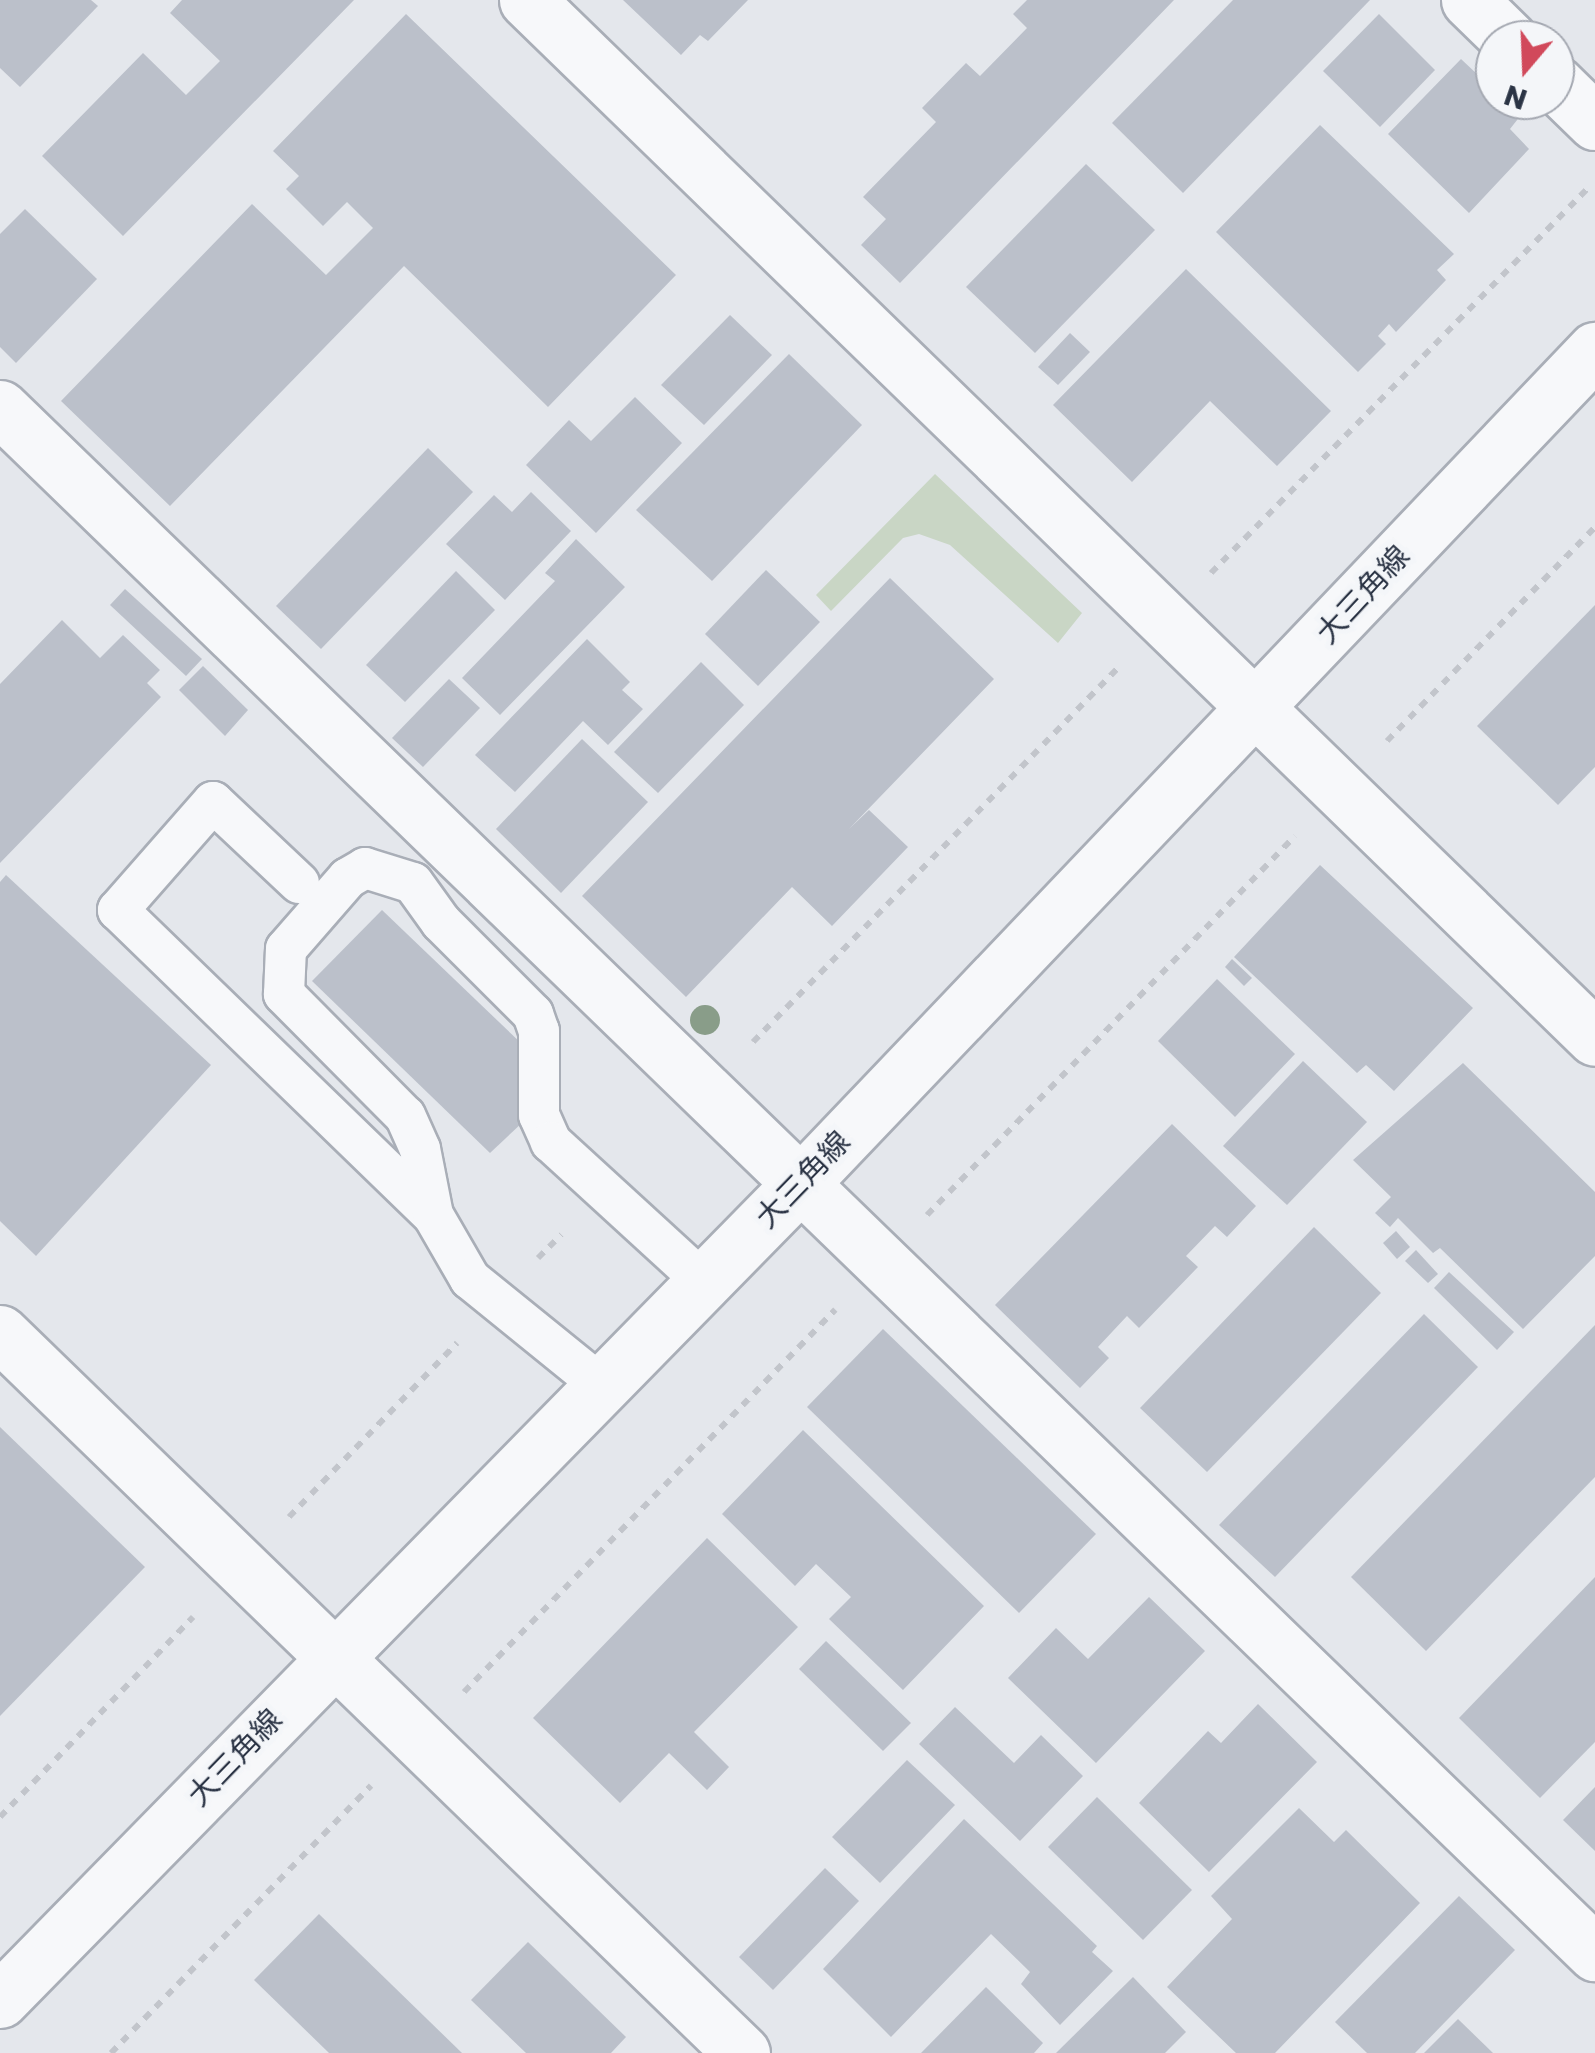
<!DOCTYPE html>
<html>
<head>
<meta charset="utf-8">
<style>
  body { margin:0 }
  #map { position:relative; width:1595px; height:2053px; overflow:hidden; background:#e4e7ec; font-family:Poppins,"Noto Sans JP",sans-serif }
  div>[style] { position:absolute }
  .green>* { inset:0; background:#c9d6c5 }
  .building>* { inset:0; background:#bbc0ca }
  .path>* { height:6px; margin-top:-3px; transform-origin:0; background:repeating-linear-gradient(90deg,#c2c5cb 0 8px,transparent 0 16px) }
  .roads { filter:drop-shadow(2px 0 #a9aeb7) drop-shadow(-2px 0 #a9aeb7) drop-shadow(0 2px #a9aeb7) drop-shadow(0 -2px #a9aeb7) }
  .service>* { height:40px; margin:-20px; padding:0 20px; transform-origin:20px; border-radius:20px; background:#f7f8fa }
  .minor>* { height:55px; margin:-27.5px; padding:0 27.5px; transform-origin:27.5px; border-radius:27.5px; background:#f7f8fa }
  .tertiary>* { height:55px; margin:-27.5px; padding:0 27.5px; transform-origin:27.5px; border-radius:27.5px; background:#f7f8fa }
  .trees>* { width:30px; height:30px; margin:-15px; border-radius:50%; background:#899d89 }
  span { translate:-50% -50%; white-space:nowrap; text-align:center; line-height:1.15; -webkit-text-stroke:10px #f4f6f9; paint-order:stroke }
  .street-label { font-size:30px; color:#2b3445 }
  .north { position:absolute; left:1475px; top:20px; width:100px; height:100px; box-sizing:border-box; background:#f4f6f9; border:2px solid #a4a8b1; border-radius:50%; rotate:199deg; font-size:28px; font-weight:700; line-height:40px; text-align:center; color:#2b3445 }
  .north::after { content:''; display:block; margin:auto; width:35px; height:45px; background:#d1495b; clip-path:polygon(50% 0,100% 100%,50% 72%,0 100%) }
</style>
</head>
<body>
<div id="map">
  <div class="green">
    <i style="clip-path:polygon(935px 474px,1082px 613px,1058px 643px,950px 545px,919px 534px,903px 538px,831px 611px,816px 595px)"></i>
  </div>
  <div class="building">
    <i style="clip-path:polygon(0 0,91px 0,98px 6px,20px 87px,0 68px)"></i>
    <i style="clip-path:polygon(182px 0,354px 0,123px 236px,42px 156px,143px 53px,186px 95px,220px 61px,170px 13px)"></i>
    <i style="clip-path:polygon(623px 0,748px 0,708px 41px,700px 35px,681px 55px)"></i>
    <i style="clip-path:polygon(1027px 0,1174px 0,900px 283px,861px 245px,886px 219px,863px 197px,936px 122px,922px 108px,966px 63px,980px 76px,1027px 28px,1013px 14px)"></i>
    <i style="clip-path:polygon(1233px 0,1370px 0,1183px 193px,1112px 123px)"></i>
    <i style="clip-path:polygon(406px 14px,676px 275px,548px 407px,404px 266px,170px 506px,61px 401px,252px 204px,326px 275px,373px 228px,347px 202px,323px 226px,286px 189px,299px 176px,273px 151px)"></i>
    <i style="clip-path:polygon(1379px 14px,1435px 70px,1380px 127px,1323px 71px)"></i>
    <i style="clip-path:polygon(1461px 59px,1495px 91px,1495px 100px,1505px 100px,1521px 115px,1510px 129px,1529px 149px,1469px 213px,1388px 134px)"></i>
    <i style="clip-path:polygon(1320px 125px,1454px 254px,1437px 270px,1446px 280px,1396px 332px,1389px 324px,1378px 336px,1386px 344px,1358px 372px,1216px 232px)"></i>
    <i style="clip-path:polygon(1086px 164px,1155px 230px,1035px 353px,966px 287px)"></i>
    <i style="clip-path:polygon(25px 209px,97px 279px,16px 363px,0 347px,0 234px)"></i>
    <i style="clip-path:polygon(1186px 269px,1331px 411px,1277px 466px,1210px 401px,1132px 482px,1053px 405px)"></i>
    <i style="clip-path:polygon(730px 315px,772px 355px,704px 425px,661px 385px)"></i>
    <i style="clip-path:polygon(1070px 333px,1090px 352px,1058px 385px,1038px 367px)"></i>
    <i style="clip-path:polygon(789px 354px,862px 425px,712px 581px,636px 510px)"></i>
    <i style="clip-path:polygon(635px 397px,682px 443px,596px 533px,526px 465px,569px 420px,591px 441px)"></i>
    <i style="clip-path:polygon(428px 448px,473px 492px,321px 649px,276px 606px)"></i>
    <i style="clip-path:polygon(531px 492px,571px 531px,505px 600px,446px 544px,494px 495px,512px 512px)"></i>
    <i style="clip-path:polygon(576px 539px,625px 587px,500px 715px,462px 678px,555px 581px,545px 573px)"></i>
    <i style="clip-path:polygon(766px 570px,820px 622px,758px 686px,705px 634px)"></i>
    <i style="clip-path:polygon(456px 571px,495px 610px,405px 702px,366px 665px)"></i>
    <i style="clip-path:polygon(890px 578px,994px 679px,849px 829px,869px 810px,908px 847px,832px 926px,792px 887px,686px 997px,582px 896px)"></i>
    <i style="clip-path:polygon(125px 589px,202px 659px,186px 676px,110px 605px)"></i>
    <i style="clip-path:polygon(1595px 605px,1595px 767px,1558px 805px,1477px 726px)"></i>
    <i style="clip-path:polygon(62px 620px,100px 658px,123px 635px,160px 670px,147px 683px,161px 697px,0 863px,0 684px)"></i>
    <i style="clip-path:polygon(587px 639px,630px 682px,622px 690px,643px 709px,608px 745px,583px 721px,515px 792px,475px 755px)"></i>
    <i style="clip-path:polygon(701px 662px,744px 705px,658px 793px,614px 752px)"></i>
    <i style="clip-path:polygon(203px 666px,248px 710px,225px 736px,179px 690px)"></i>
    <i style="clip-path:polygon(449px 679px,480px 708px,423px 767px,392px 738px)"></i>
    <i style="clip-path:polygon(582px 739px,648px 802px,561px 893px,496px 829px)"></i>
    <i style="clip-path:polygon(1320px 865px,1473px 1008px,1394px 1091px,1366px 1065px,1357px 1073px,1234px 957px)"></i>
    <i style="clip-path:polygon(6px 875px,211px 1065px,36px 1256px,0 1221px,0 882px)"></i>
    <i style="clip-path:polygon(382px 910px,523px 1045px,523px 1122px,490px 1153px,312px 981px)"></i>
    <i style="clip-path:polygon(1232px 959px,1252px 978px,1244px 986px,1225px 967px)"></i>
    <i style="clip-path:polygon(1217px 979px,1295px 1054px,1235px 1117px,1158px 1041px)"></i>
    <i style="clip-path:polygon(1303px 1061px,1367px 1122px,1287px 1205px,1223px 1146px)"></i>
    <i style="clip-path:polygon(1463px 1063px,1595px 1192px,1595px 1256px,1523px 1329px,1440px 1248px,1433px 1253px,1398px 1218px,1390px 1227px,1375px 1213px,1391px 1197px,1353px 1160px)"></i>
    <i style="clip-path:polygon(1172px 1124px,1256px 1206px,1227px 1237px,1215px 1226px,1186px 1256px,1198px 1267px,1139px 1328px,1127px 1316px,1098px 1347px,1109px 1358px,1080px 1388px,995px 1305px)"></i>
    <i style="clip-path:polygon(1314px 1227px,1381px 1293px,1207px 1472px,1140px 1408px)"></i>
    <i style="clip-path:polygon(1396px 1231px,1410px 1247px,1397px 1259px,1383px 1243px)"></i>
    <i style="clip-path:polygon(1416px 1250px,1438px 1274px,1428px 1283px,1405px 1261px)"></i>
    <i style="clip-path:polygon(1449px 1272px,1514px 1332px,1497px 1350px,1434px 1288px)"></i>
    <i style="clip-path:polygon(1424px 1314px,1478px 1367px,1275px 1577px,1219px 1525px)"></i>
    <i style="clip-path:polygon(1595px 1325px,1595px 1477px,1426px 1651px,1351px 1577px)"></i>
    <i style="clip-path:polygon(883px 1329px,1096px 1534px,1019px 1613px,807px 1407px)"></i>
    <i style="clip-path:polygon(0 1427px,145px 1567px,0 1716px)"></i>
    <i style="clip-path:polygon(803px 1430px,984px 1606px,903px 1690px,829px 1619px,851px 1597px,816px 1564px,795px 1586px,722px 1514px)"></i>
    <i style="clip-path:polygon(707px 1538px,798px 1627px,694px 1732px,729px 1767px,707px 1790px,669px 1753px,620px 1803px,533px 1718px)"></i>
    <i style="clip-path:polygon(1595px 1577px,1595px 1742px,1540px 1798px,1459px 1718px)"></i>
    <i style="clip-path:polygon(1149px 1597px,1205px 1651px,1096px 1763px,1008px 1678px,1056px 1628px,1088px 1659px)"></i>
    <i style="clip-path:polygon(826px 1641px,911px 1723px,883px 1751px,799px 1669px)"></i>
    <i style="clip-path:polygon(1258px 1704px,1317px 1762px,1209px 1872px,1139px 1803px,1208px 1731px,1221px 1743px)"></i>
    <i style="clip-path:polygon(955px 1707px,1014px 1763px,1041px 1735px,1083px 1776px,1020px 1841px,919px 1744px)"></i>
    <i style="clip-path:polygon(907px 1760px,955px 1805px,880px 1883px,832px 1837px)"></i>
    <i style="clip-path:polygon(1595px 1787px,1595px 1851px,1563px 1820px)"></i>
    <i style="clip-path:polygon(1097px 1797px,1192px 1890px,1143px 1940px,1048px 1847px)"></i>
    <i style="clip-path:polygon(1299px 1808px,1334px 1842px,1346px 1830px,1420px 1903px,1275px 2053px,1236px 2053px,1167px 1987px,1232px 1919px,1211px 1896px)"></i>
    <i style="clip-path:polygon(964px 1819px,1097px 1946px,1092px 1952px,1113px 1971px,1060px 2025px,1021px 1984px,1030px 1972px,991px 1934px,891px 2037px,823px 1969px)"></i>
    <i style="clip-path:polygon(825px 1868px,859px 1901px,773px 1990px,739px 1957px)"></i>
    <i style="clip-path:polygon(1459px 1896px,1515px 1950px,1415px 2053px,1367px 2053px,1335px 2022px)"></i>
    <i style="clip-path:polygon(319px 1914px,462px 2053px,329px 2053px,254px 1980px)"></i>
    <i style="clip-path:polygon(528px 1942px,626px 2037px,611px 2053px,526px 2053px,471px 2000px)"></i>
    <i style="clip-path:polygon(1133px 1977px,1186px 2032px,1165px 2053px,1056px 2053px)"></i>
    <i style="clip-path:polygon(986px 1987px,1043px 2043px,1034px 2053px,921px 2053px)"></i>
    <i style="clip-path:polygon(1458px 2019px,1493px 2053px,1424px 2053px)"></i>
  </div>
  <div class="path">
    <i style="left:1211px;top:573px;width:537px;rotate:-45.6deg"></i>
    <i style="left:1387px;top:741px;width:298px;rotate:-45.8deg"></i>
    <i style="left:753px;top:1042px;width:523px;rotate:-45.7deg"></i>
    <i style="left:927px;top:1215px;width:528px;rotate:-45.84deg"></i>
    <i style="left:538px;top:1258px;width:33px;rotate:-45deg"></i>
    <i style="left:289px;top:1517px;width:242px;rotate:-46deg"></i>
    <i style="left:464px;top:1692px;width:533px;rotate:-45.84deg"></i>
    <i style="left:0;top:1817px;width:278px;rotate:-46deg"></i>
    <i style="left:111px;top:2053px;width:373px;rotate:-45.8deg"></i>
  </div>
  <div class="roads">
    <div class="service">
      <i style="left:299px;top:883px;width:118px;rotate:-136.7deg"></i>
      <i style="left:213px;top:802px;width:144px;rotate:131.3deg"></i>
      <i style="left:118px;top:910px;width:438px;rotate:44.1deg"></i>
      <i style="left:433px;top:1215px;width:74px;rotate:60deg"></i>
      <i style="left:470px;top:1279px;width:169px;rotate:39deg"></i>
      <i style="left:433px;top:1215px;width:67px;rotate:-101.1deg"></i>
      <i style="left:420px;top:1149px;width:36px;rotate:-114deg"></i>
      <i style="left:405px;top:1116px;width:172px;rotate:-134.8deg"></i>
      <i style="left:284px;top:994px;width:45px;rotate:-87.5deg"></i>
      <i style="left:286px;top:949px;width:94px;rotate:-48.9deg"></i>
      <i style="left:348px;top:878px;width:20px;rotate:-30deg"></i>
      <i style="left:365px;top:868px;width:50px;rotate:17.4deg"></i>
      <i style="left:413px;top:883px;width:48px;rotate:54.3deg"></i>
      <i style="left:441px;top:922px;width:130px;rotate:45deg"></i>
      <i style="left:533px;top:1014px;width:18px;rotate:71deg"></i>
      <i style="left:539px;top:1031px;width:84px;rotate:90deg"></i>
      <i style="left:539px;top:1115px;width:30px;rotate:66deg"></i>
      <i style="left:551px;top:1142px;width:207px;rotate:42.5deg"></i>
    </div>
    <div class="minor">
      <i style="left:527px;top:0;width:1489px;rotate:44.18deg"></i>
      <i style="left:1469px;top:0;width:57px;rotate:44.3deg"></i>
      <i style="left:1555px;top:83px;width:56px;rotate:44.3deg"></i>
      <i style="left:0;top:408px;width:2221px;rotate:44.09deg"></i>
      <i style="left:0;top:1333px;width:1034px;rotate:44.14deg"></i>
    </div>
    <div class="tertiary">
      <i style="left:0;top:2000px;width:1141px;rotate:-45.57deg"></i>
      <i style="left:799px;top:1185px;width:1154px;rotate:-46.37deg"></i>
    </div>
  </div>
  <div class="trees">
    <i style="left:705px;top:1020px"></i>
  </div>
  <div class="street-label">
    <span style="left:1363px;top:595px;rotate:-47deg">大三角線</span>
    <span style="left:803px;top:1180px;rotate:-46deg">大三角線</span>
    <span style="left:235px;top:1758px;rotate:-46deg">大三角線</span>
  </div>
  <div class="north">N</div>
</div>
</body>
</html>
